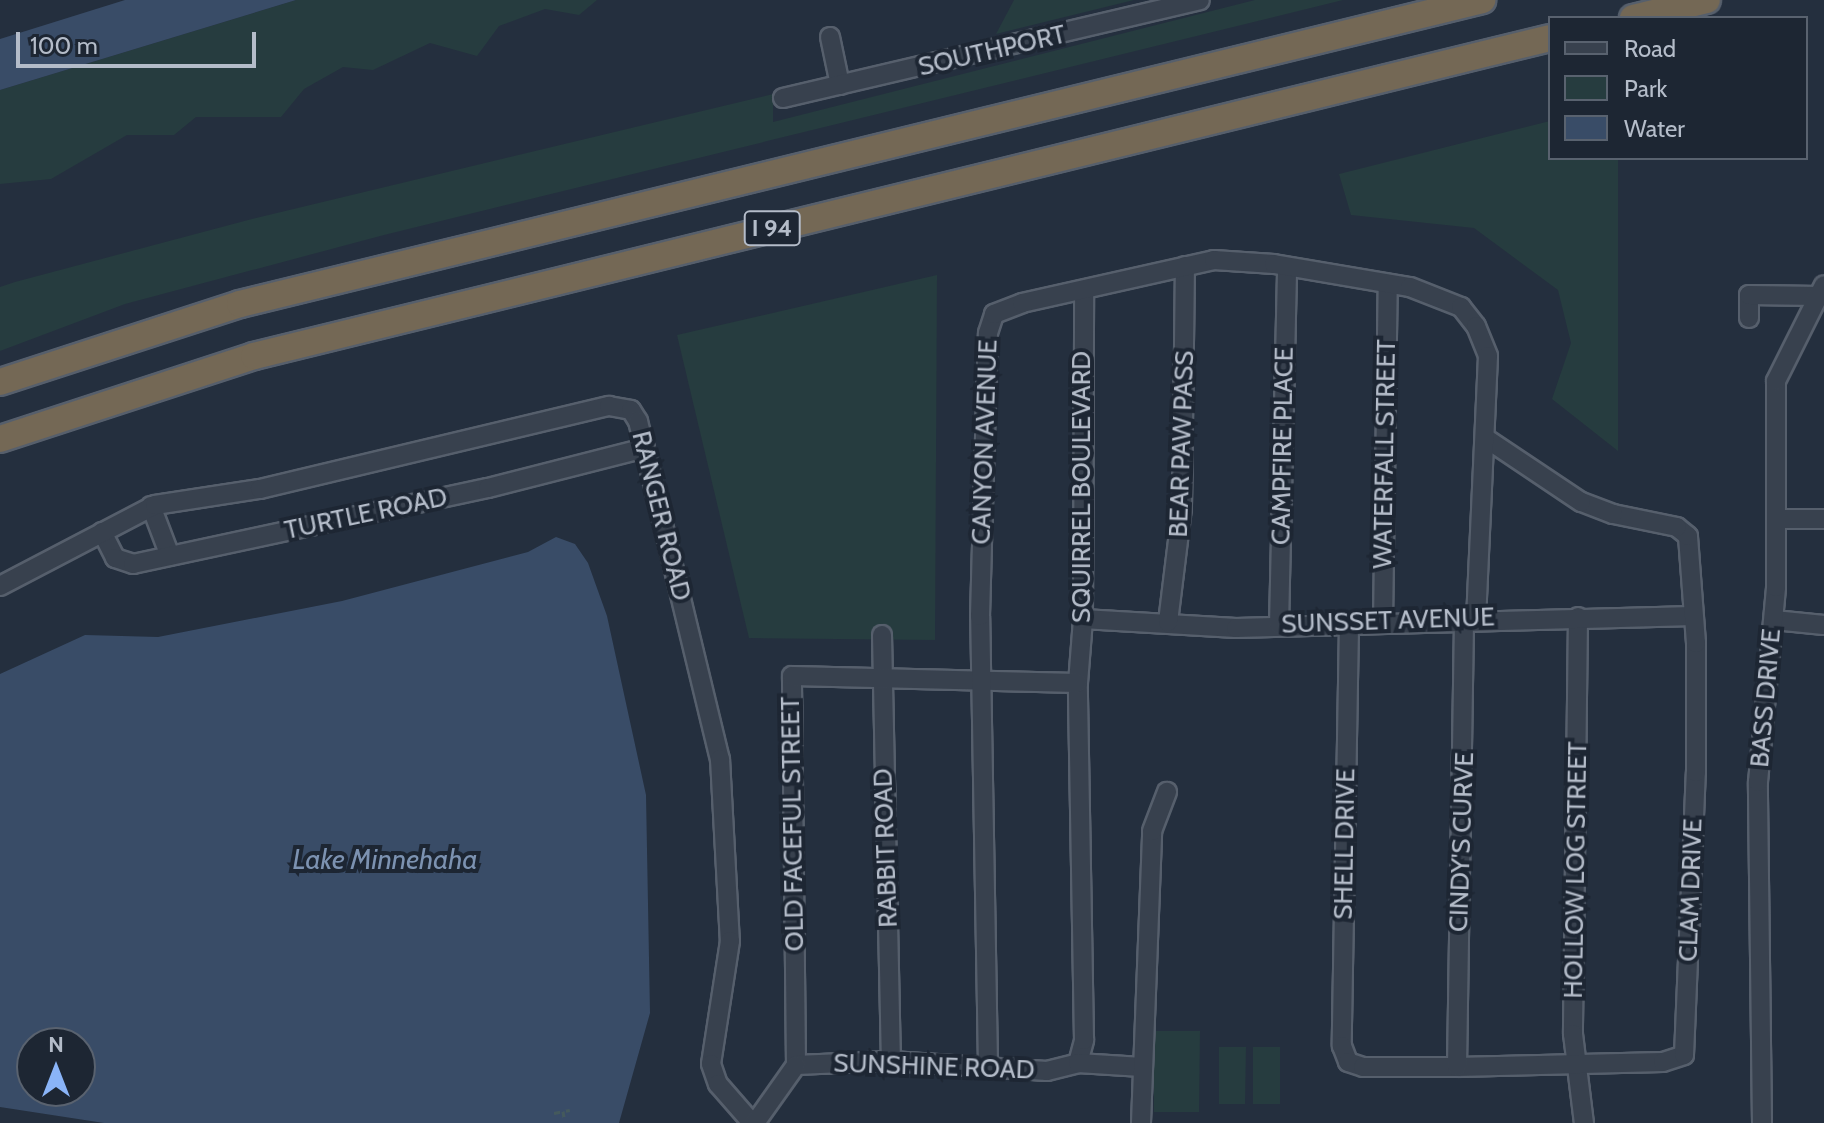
<!DOCTYPE html>
<html>
<head>
<meta charset="utf-8">
<style>
  body { margin:0 }
  #map { position:relative; width:1824px; height:1123px; overflow:hidden; background:#242f3e; font-family:Cabin,sans-serif }
  div>[style] { position:absolute }
  .green>* { inset:0; background:#263c3f }
  .water>* { inset:0; background:#394c67 }
  .path>* { height:3px; margin-top:-1.5px; transform-origin:0; background:repeating-linear-gradient(90deg,#44595c 0 6px,transparent 0 12px) }
  .roads { filter:drop-shadow(2px 0 #565f6c) drop-shadow(-2px 0 #565f6c) drop-shadow(0 2px #565f6c) drop-shadow(0 -2px #565f6c) }
  .minor>* { height:18px; margin:-9px; padding:0 9px; transform-origin:9px; border-radius:9px; background:#38414e }
  .highway>* { height:26px; margin:-13px; padding:0 13px; transform-origin:13px; border-radius:13px; background:#746855 }
  span { translate:-50% -50%; white-space:nowrap; text-align:center; line-height:1.15; -webkit-text-stroke:8px #1d2633; paint-order:stroke }
  .shield-label span { padding:2px 6px; background:#1d2633; border:2px solid; border-radius:6px; -webkit-text-stroke-width:0 }
  .shield-label { font-size:24px; color:#b4bcc9; font-weight:700 }
  .street-label { font-size:26px; color:#b4bcc9 }
  .water-label { font-size:28px; color:#7c92b1; font-style:italic }
  .legend { position:absolute; left:1548px; top:16px; width:260px; height:144px; box-sizing:border-box; background:#1d2633; border:2px solid #59626f; margin:0; padding:10px 14px; list-style:none; font-size:24px; color:#b4bcc9 }
  .legend li { display:flex; align-items:center; gap:16px; height:40px }
  .legend b { width:40px; border:2px solid #59626f }
  .north { position:absolute; left:16px; top:1027px; width:80px; height:80px; box-sizing:border-box; background:#1d2633; border:2px solid #59626f; border-radius:50%; rotate:0deg; font-size:22px; font-weight:700; line-height:32px; text-align:center; color:#b4bcc9 }
  .north::after { content:''; display:block; margin:auto; width:28px; height:36px; background:#8ab4f8; clip-path:polygon(50% 0,100% 100%,50% 72%,0 100%) }
  .scale { position:absolute; left:16px; top:32px; width:240px; height:36px; box-sizing:border-box; border:4px solid #b4bcc9; border-top:0; padding-left:10px; font-size:24px; line-height:28px; white-space:nowrap; color:#b4bcc9; -webkit-text-stroke:6px #1d2633; paint-order:stroke }
</style>
</head>
<body>
<div id="map">
  <div class="green">
    <i style="clip-path:polygon(296px 0,597px 0,579px 15px,545px 9px,499px 26px,477px 56px,430px 43px,373px 70px,343px 67px,304px 89px,281px 117px,196px 117px,174px 135px,127px 135px,51px 179px,0 184px,0 90px)"></i>
    <i style="clip-path:polygon(1014px 0,1134px 0,996px 34px)"></i>
    <i style="clip-path:polygon(1255px 0,1343px 0,384px 235px,125px 304px,0 351px,0 287px,15px 282px,252px 219px,773px 94px,773px 122px)"></i>
    <i style="clip-path:polygon(1550px 121px,1550px 158px,1618px 158px,1618px 451px,1552px 399px,1571px 343px,1558px 290px,1474px 228px,1351px 215px,1339px 174px)"></i>
    <i style="clip-path:polygon(937px 275px,935px 640px,749px 638px,677px 335px)"></i>
    <i style="clip-path:polygon(1154px 1031px,1200px 1031px,1199px 1112px,1154px 1112px)"></i>
    <i style="clip-path:polygon(1219px 1047px,1246px 1047px,1245px 1104px,1219px 1104px)"></i>
    <i style="clip-path:polygon(1253px 1047px,1280px 1047px,1280px 1104px,1253px 1104px)"></i>
  </div>
  <div class="water">
    <i style="clip-path:polygon(125px 0,296px 0,0 90px,0 39px)"></i>
    <i style="clip-path:polygon(evenodd,556px 537px,575px 544px,588px 563px,607px 616px,646px 795px,650px 1013px,619px 1123px,104px 1123px,0 1107px,0 674px,85px 635px,158px 637px,342px 601px,528px 552px,556px 537px,32px 1043px,80px 1043px,80px 1091px,32px 1091px,32px 1043px)"></i>
  </div>
  <div class="path">
    <i style="left:563px;top:1111px;width:12px;rotate:81deg"></i>
    <i style="left:554px;top:1113px;width:16px;rotate:-11deg"></i>
  </div>
  <div class="roads">
    <div class="minor">
      <i style="left:830px;top:37px;width:49px;rotate:78.2deg"></i>
      <i style="left:783px;top:98px;width:428px;rotate:-13.2deg"></i>
      <i style="left:1749px;top:318px;width:23px;rotate:-90deg"></i>
      <i style="left:1749px;top:295px;width:70px;rotate:0.8deg"></i>
      <i style="left:151px;top:506px;width:53px;rotate:69.2deg"></i>
      <i style="left:1776px;top:519px;width:48px"></i>
      <i style="left:102px;top:532px;width:29px;rotate:63deg"></i>
      <i style="left:115px;top:558px;width:19px;rotate:18deg"></i>
      <i style="left:133px;top:564px;width:363px;rotate:-12.1deg"></i>
      <i style="left:488px;top:488px;width:162px;rotate:-14.3deg"></i>
      <i style="left:0;top:586px;width:175px;rotate:-27.6deg"></i>
      <i style="left:155px;top:505px;width:106px;rotate:-8.7deg"></i>
      <i style="left:260px;top:489px;width:359px;rotate:-13.4deg"></i>
      <i style="left:609px;top:406px;width:22px;rotate:10deg"></i>
      <i style="left:631px;top:410px;width:13px;rotate:58deg"></i>
      <i style="left:638px;top:421px;width:348px;rotate:76.4deg"></i>
      <i style="left:720px;top:759px;width:182px;rotate:86.9deg"></i>
      <i style="left:730px;top:941px;width:124px;rotate:98.8deg"></i>
      <i style="left:711px;top:1064px;width:21px;rotate:71deg"></i>
      <i style="left:718px;top:1084px;width:52px;rotate:48.9deg"></i>
      <i style="left:1578px;top:617px;width:417px;rotate:90.7deg"></i>
      <i style="left:1573px;top:1034px;width:90px;rotate:83deg"></i>
      <i style="left:1083px;top:619px;width:153px;rotate:3.4deg"></i>
      <i style="left:1236px;top:628px;width:457px;rotate:-1.5deg"></i>
      <i style="left:1774px;top:620px;width:50px;rotate:5.7deg"></i>
      <i style="left:1168px;top:622px;width:115px;rotate:-83deg"></i>
      <i style="left:1182px;top:508px;width:242px;rotate:-89.3deg"></i>
      <i style="left:1383px;top:624px;width:340px;rotate:-89.2deg"></i>
      <i style="left:1279px;top:625px;width:358px;rotate:-88.7deg"></i>
      <i style="left:1349px;top:625px;width:421px;rotate:91deg"></i>
      <i style="left:1342px;top:1046px;width:17px;rotate:69deg"></i>
      <i style="left:1348px;top:1062px;width:16px;rotate:18deg"></i>
      <i style="left:1363px;top:1067px;width:94px"></i>
      <i style="left:1457px;top:1067px;width:206px;rotate:-1.4deg"></i>
      <i style="left:1663px;top:1062px;width:22px;rotate:-18deg"></i>
      <i style="left:1684px;top:1055px;width:283px;rotate:-87.6deg"></i>
      <i style="left:1696px;top:772px;width:129px;rotate:-90deg"></i>
      <i style="left:1696px;top:643px;width:107px;rotate:-94.3deg"></i>
      <i style="left:1688px;top:536px;width:14px;rotate:-141deg"></i>
      <i style="left:1677px;top:527px;width:65px;rotate:-168.5deg"></i>
      <i style="left:1613px;top:514px;width:34px;rotate:-159deg"></i>
      <i style="left:1581px;top:502px;width:113px;rotate:-146.2deg"></i>
      <i style="left:882px;top:635px;width:426px;rotate:88.8deg"></i>
      <i style="left:1078px;top:1063px;width:24px;rotate:-75deg"></i>
      <i style="left:1084px;top:1040px;width:357px;rotate:-91deg"></i>
      <i style="left:1078px;top:683px;width:64px;rotate:-85.5deg"></i>
      <i style="left:1083px;top:619px;width:328px;rotate:-89.8deg"></i>
      <i style="left:796px;top:1065px;width:389px;rotate:-90.6deg"></i>
      <i style="left:792px;top:676px;width:286px;rotate:1.4deg"></i>
      <i style="left:796px;top:1065px;width:95px;rotate:-2.4deg"></i>
      <i style="left:891px;top:1061px;width:156px;rotate:3.7deg"></i>
      <i style="left:1047px;top:1071px;width:32px;rotate:-14deg"></i>
      <i style="left:1078px;top:1063px;width:64px;rotate:3.6deg"></i>
      <i style="left:988px;top:1065px;width:449px;rotate:-91deg"></i>
      <i style="left:980px;top:616px;width:283px;rotate:-88.4deg"></i>
      <i style="left:988px;top:333px;width:20px;rotate:-72deg"></i>
      <i style="left:994px;top:314px;width:30px;rotate:-21deg"></i>
      <i style="left:1022px;top:303px;width:197px;rotate:-12.6deg"></i>
      <i style="left:1214px;top:260px;width:60px;rotate:3.8deg"></i>
      <i style="left:1274px;top:264px;width:138px;rotate:9.6deg"></i>
      <i style="left:1410px;top:287px;width:55px;rotate:21.4deg"></i>
      <i style="left:1461px;top:307px;width:24px;rotate:52deg"></i>
      <i style="left:1476px;top:326px;width:32px;rotate:68deg"></i>
      <i style="left:1488px;top:356px;width:262px;rotate:92.6deg"></i>
      <i style="left:1457px;top:1067px;width:449px;rotate:-89.1deg"></i>
      <i style="left:755px;top:1123px;width:71px;rotate:-54.7deg"></i>
      <i style="left:1141px;top:1123px;width:292px;rotate:-87.8deg"></i>
      <i style="left:1152px;top:831px;width:42px;rotate:-69deg"></i>
      <i style="left:1762px;top:1123px;width:341px;rotate:-90.7deg"></i>
      <i style="left:1758px;top:782px;width:196px;rotate:-84.7deg"></i>
      <i style="left:1776px;top:587px;width:206px;rotate:-90deg"></i>
      <i style="left:1776px;top:381px;width:107px;rotate:-63.4deg"></i>
    </div>
    <div class="highway">
      <i style="left:1633px;top:18px;width:76px;rotate:-13.7deg"></i>
      <i style="left:0;top:382px;width:252px;rotate:-18deg"></i>
      <i style="left:240px;top:304px;width:1279px;rotate:-13.75deg"></i>
      <i style="left:0;top:439px;width:267px;rotate:-18.1deg"></i>
      <i style="left:254px;top:356px;width:1334px;rotate:-13.79deg"></i>
    </div>
  </div>
  <div class="shield-label">
    <span style="left:772px;top:228px">I 94</span>
  </div>
  <div class="street-label">
    <span style="left:992px;top:51px;rotate:-13deg">SOUTHPORT</span>
    <span style="left:985px;top:442px;rotate:-88deg">CANYON AVENUE</span>
    <span style="left:1182px;top:444px;rotate:-88deg">BEAR PAW PASS</span>
    <span style="left:1283px;top:446px;rotate:-89deg">CAMPFIRE PLACE</span>
    <span style="left:1385px;top:454px;rotate:-89deg">WATERFALL STREET</span>
    <span style="left:1082px;top:487px;rotate:-90deg">SQUIRREL BOULEVARD</span>
    <span style="left:366px;top:514px;rotate:-12deg">TURTLE ROAD</span>
    <span style="left:661px;top:516px;rotate:76deg">RANGER ROAD</span>
    <span style="left:1388px;top:621px;rotate:-2deg">SUNSSET AVENUE</span>
    <span style="left:1766px;top:698px;rotate:-85deg">BASS DRIVE</span>
    <span style="left:793px;top:824px;rotate:-91deg">OLD FACEFUL STREET</span>
    <span style="left:1462px;top:842px;rotate:-88deg">CINDY'S CURVE</span>
    <span style="left:1345px;top:844px;rotate:-89deg">SHELL DRIVE</span>
    <span style="left:886px;top:848px;rotate:-92deg">RABBIT ROAD</span>
    <span style="left:1576px;top:870px;rotate:-89deg">HOLLOW LOG STREET</span>
    <span style="left:1691px;top:890px;rotate:-88deg">CLAM DRIVE</span>
    <span style="left:934px;top:1067px;rotate:2deg">SUNSHINE ROAD</span>
  </div>
  <div class="water-label">
    <span style="left:385px;top:859px">Lake Minnehaha</span>
  </div>
  <ul class="legend">
  <li><b style="height:10px;background:#38414e"></b>Road</li>
  <li><b style="height:22px;background:#263c3f"></b>Park</li>
  <li><b style="height:22px;background:#394c67"></b>Water</li>
  </ul>
  <div class="north">N</div>
  <div class="scale">100 m</div>
</div>
</body>
</html>
